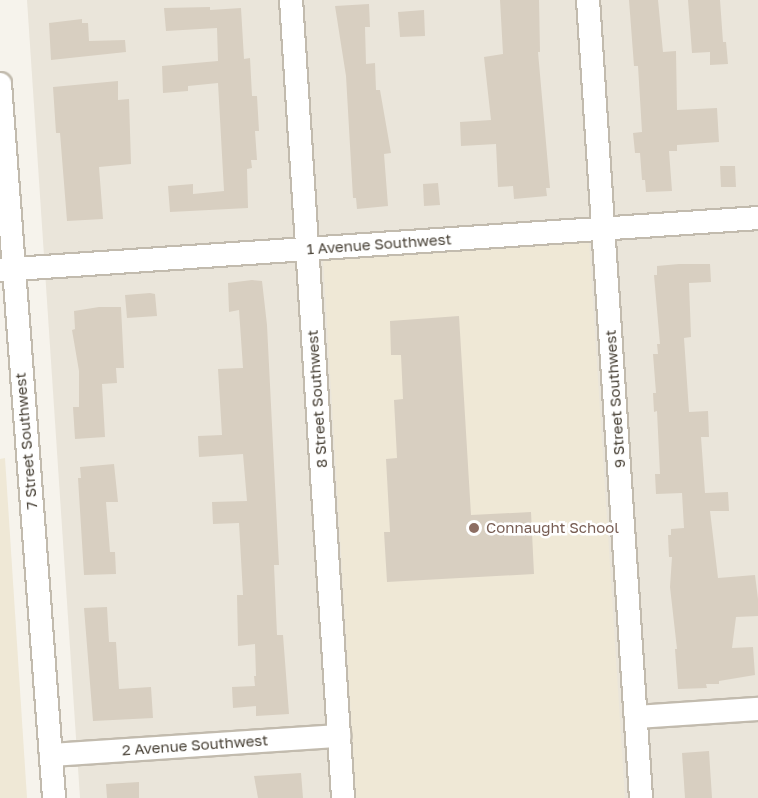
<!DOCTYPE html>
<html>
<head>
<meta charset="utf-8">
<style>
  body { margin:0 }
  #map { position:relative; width:758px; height:798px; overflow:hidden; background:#f6f3ec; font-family:"Golos Text",sans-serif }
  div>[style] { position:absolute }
  .residential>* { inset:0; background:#eae5da }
  .education>* { inset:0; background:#efe8d6 }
  .building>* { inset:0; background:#d8cfc1 }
  .roads { filter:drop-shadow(2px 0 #c2bbae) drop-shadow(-2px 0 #c2bbae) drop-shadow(0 2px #c2bbae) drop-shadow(0 -2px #c2bbae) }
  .street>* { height:22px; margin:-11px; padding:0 11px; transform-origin:11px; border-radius:11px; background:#fff }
  .dots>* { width:16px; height:16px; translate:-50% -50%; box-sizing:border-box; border:3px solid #fff; border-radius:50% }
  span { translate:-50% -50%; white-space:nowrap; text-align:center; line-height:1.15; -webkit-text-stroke:5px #fff; paint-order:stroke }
  .street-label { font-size:15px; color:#4b4439 }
  .education-label { font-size:15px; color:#785e54 }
  .left { translate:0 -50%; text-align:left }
</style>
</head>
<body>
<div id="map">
  <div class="residential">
    <i style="clip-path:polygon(27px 0,758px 0,758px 798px,80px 798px)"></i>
  </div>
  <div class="education">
    <i style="clip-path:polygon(589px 240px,625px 798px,356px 798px,323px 259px)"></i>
    <i style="clip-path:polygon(5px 458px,27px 798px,0 798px,0 459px)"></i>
  </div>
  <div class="building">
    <i style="clip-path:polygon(500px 0,539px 0,540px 52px,538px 52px,550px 188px,546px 188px,547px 196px,514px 199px,513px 186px,498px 187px,496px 144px,461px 146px,460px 122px,491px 120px,484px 57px,503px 54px)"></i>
    <i style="clip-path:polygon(629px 0,658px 0,663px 52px,676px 51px,677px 110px,717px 108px,719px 142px,677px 145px,677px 151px,669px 151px,672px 191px,646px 192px,645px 180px,642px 180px,640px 153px,635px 153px,633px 133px,642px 132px,638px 66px,634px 66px)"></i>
    <i style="clip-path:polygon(688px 0,720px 0,723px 42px,726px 42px,728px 64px,710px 65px,710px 52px,692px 53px)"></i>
    <i style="clip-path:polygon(369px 4px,370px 27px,365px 27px,366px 64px,375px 63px,376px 90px,380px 90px,391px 153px,384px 154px,388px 206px,357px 209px,356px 198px,353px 198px,346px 76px,335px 6px)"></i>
    <i style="clip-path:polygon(210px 7px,210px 10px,241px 8px,244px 59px,250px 58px,252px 96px,257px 96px,259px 131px,255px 131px,257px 160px,251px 160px,252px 168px,247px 169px,248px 208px,170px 212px,168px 186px,193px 184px,193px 194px,224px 191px,218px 83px,188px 86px,188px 91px,163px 93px,162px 66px,218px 61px,217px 28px,166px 31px,164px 8px)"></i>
    <i style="clip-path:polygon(424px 10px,425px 36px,400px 37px,398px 12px)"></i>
    <i style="clip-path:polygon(82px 19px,82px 23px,88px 23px,89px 41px,125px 40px,126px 52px,51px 60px,49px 23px)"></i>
    <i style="clip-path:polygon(118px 81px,118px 100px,129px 99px,131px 164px,99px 167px,103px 219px,67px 221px,60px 133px,56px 133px,53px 87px)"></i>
    <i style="clip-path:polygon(720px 166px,735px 166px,736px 187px,721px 187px)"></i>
    <i style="clip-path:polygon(438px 183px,440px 205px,424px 206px,423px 184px)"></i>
    <i style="clip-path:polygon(679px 264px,710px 264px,711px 282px,689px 283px,691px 337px,684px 338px,689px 412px,708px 411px,709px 437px,701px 437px,705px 493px,728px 492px,729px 511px,710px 511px,718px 578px,755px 575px,758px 599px,758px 616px,736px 617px,732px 648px,753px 647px,755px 675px,719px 681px,719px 684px,706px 684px,707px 688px,678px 689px,675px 649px,677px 649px,670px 587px,672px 557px,669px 557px,668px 535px,671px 535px,671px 529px,684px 528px,682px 493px,656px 494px,655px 474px,660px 474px,657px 411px,654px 412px,653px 393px,656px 393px,653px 354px,658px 354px,657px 344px,660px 344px,654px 275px,657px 275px,657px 266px)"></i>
    <i style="clip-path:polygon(252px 280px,262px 281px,267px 325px,279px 565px,274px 565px,277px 635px,283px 635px,289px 714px,256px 716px,256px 706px,233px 708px,232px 687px,255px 686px,254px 676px,256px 676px,255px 644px,238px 646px,237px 595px,243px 595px,239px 523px,213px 524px,212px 502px,247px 501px,243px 454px,199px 457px,198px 436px,222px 435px,218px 369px,243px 368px,239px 310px,229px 312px,228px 283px)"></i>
    <i style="clip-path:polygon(150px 293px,155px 294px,157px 316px,127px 318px,125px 295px)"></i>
    <i style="clip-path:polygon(99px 307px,121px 307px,124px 368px,116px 368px,117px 383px,102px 384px,105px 437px,75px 439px,73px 407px,79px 407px,79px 371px,72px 330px,75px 329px,74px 311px)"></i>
    <i style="clip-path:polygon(459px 316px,471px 515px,531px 512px,534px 574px,387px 582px,384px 532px,390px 532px,386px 459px,397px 458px,394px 400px,403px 399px,401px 355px,391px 355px,390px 321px)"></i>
    <i style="clip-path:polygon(114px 464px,118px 502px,106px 502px,110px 552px,115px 552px,116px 574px,84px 575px,78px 478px,81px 478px,80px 467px)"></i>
    <i style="clip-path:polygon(107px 607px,109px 642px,116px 642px,119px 689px,151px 687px,153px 718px,93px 721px,84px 608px)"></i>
    <i style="clip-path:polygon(709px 751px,712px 798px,685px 798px,682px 753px)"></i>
    <i style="clip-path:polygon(301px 773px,303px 798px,258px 798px,254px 776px)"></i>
    <i style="clip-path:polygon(139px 782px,139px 798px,107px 798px,106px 784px)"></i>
  </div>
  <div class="roads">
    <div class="street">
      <i style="left:291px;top:0;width:800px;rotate:86.27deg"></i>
      <i style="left:588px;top:0;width:800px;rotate:86.2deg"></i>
      <i style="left:0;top:84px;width:716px;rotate:85.67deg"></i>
      <i style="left:0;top:270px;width:760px;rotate:-3.92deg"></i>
      <i style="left:636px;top:717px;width:122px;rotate:-3.8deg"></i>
      <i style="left:51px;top:755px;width:289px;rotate:-3.8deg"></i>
    </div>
  </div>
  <div class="dots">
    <i style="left:474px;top:528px;background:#8d6e63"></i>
  </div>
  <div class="street-label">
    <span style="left:379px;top:244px;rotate:-4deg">1 Avenue Southwest</span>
    <span style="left:317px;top:399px;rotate:-94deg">8 Street Southwest</span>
    <span style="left:615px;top:399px;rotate:-94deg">9 Street Southwest</span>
    <span style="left:26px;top:441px;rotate:-95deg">7 Street Southwest</span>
    <span style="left:195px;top:745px;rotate:-4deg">2 Avenue Southwest</span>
  </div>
  <div class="education-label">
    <span class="left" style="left:486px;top:528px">Connaught School</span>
  </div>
</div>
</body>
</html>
